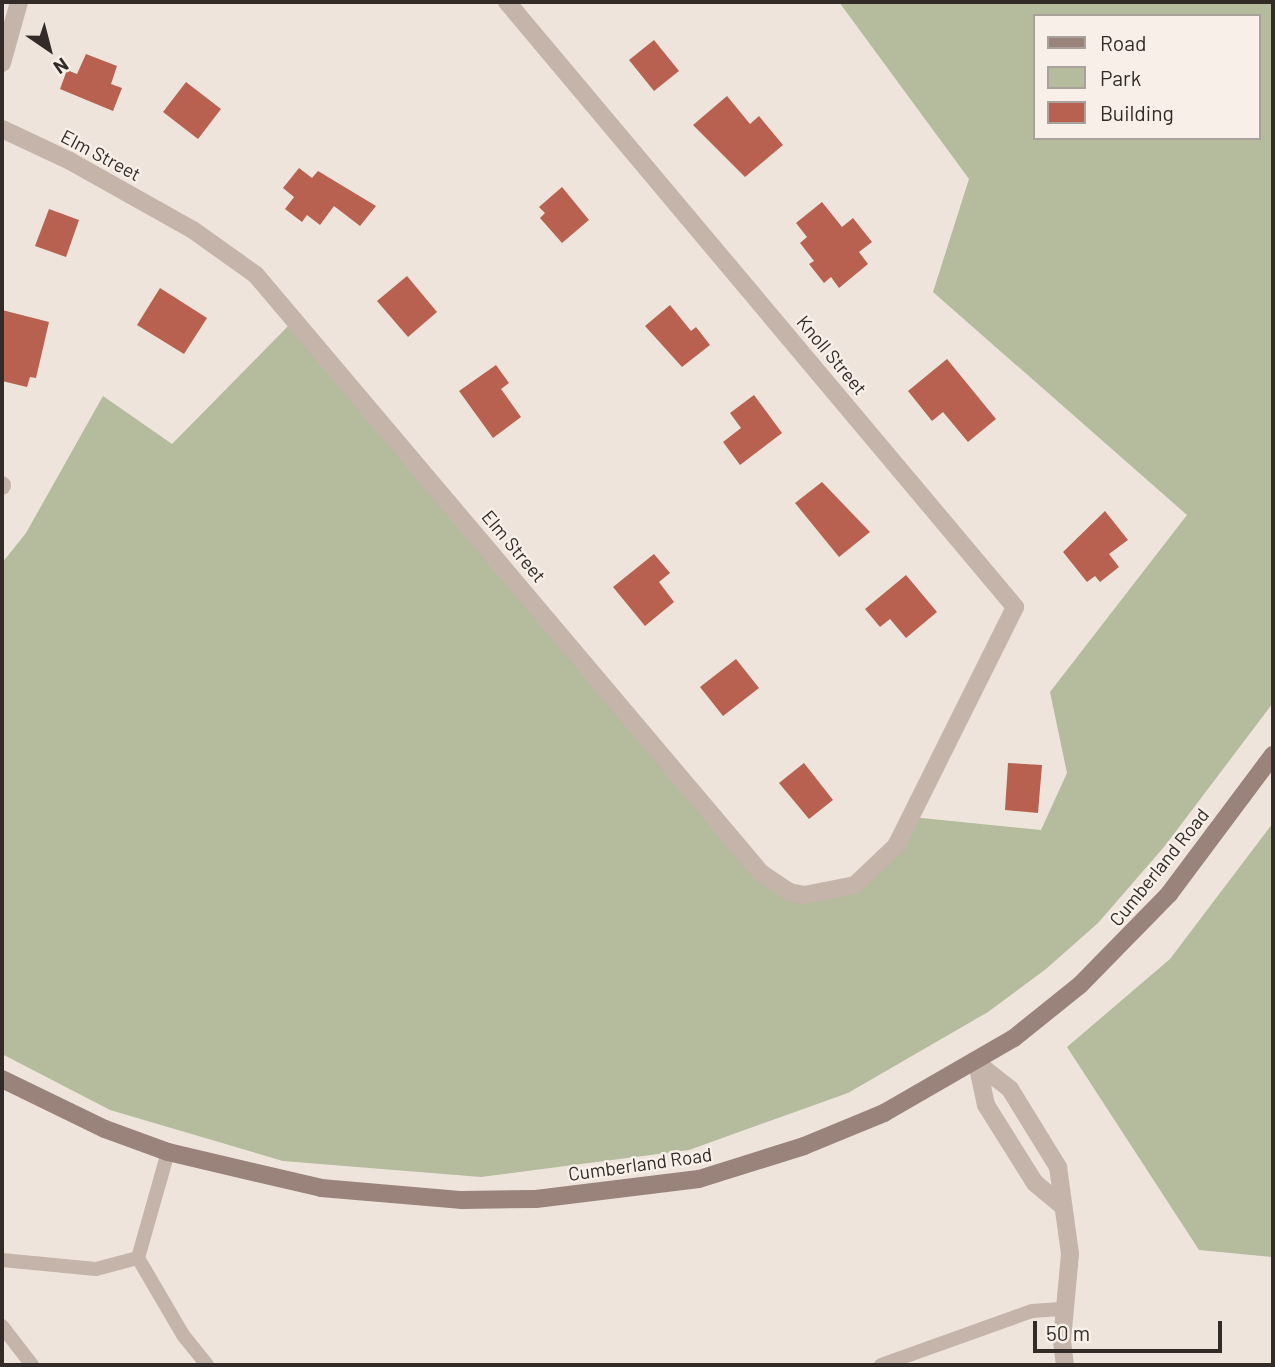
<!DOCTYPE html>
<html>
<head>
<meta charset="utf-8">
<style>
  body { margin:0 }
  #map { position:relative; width:1275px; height:1367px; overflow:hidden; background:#efe4dc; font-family:Barlow,sans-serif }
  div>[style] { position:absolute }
  .green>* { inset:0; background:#b4bc9d }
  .building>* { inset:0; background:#b86150 }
  .lane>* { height:14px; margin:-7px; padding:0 7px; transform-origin:7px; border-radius:7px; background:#c5b4a9 }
  .street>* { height:18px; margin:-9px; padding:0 9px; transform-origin:9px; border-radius:9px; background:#c5b4a9 }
  .secondary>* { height:18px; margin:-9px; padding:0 9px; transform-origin:9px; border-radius:9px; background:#99837b }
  span { translate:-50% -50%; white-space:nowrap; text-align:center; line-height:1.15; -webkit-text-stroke:5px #f7efe8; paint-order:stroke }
  .street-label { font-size:19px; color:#332b28 }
  .frame { position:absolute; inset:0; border:4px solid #332b28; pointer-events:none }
  .legend { position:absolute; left:1033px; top:14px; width:228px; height:126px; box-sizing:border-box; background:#f7efe8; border:2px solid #a9a19b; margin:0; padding:9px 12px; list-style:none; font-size:21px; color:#332b28 }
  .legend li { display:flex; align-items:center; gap:14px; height:35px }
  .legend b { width:35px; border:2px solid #a9a19b }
  .north { position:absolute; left:14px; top:14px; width:70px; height:70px; -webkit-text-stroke:5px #f7efe8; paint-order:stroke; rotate:145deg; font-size:19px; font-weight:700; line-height:28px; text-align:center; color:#332b28 }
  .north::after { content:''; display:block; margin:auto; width:24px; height:32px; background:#332b28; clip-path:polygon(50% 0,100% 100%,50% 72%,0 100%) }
  .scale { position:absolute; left:1033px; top:1321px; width:189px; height:32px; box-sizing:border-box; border:4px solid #332b28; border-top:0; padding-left:9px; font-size:21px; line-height:24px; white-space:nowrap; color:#332b28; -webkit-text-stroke:5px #f7efe8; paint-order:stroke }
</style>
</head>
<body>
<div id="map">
  <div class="green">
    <i style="clip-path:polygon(evenodd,839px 2px,1273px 2px,1273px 703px,1164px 847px,1098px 923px,1046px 969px,988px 1012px,848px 1093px,689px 1150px,481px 1177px,283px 1161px,110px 1110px,2px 1054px,2px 563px,26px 533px,103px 396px,172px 444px,296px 318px,733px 841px,789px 892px,855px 885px,912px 817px,1041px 830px,1067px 773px,1050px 692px,1187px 515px,933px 292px,969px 179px,839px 2px,1035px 16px,1259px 16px,1259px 138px,1035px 138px,1035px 16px)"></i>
    <i style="clip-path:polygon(1273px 823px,1273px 1257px,1199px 1250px,1067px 1047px,1170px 959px)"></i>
  </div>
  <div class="building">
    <i style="clip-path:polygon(654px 40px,679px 71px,654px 91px,629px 60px)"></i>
    <i style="clip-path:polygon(86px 54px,117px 66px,111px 84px,122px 88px,113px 111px,60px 89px,67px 70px,77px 74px)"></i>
    <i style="clip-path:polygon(186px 82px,221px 109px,198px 139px,163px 112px)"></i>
    <i style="clip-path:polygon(727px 96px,750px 124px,759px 116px,783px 145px,745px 177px,693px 125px)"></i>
    <i style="clip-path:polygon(299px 168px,312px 178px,318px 171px,376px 206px,360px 226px,334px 206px,320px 225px,307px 215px,302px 222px,285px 209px,294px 197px,283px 188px)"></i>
    <i style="clip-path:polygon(562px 187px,589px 220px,562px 243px,540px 218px,545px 213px,539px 207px)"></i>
    <i style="clip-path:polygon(822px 202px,842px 227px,853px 218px,872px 242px,859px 252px,868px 264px,839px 288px,831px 277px,824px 283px,809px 264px,814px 261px,800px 243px,807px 237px,796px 223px)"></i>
    <i style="clip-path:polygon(49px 209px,79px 220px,66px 257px,35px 246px)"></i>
    <i style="clip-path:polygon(407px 276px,437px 312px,408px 337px,377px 301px)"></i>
    <i style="clip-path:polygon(160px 288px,207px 318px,184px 354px,137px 325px)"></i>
    <i style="clip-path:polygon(670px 305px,691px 331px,696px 327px,710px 345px,682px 367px,645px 326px)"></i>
    <i style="clip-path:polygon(2px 310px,49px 322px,36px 378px,30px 377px,27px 387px,2px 381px)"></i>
    <i style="clip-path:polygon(947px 359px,996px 419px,968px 442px,943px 412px,932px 421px,908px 391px)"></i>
    <i style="clip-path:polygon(496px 365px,509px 383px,501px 389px,521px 417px,493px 438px,459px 391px)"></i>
    <i style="clip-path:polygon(754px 395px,782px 433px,740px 465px,723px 442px,741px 428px,730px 413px)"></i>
    <i style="clip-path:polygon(822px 482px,870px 532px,839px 557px,795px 503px)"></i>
    <i style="clip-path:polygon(1105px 511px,1128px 540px,1109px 554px,1119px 567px,1100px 582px,1095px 576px,1087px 582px,1063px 552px)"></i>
    <i style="clip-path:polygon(654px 554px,670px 573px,659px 582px,674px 602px,645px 626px,613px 587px)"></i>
    <i style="clip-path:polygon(906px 575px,937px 612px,906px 638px,890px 619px,880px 627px,865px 609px)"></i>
    <i style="clip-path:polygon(736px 659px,759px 688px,723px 716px,700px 687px)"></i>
    <i style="clip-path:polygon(804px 763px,833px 800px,809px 819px,779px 783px)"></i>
    <i style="clip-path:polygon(1008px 763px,1042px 765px,1038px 813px,1005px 810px)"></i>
  </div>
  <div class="lane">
    <i style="left:168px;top:1152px;width:110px;rotate:105.8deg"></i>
    <i style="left:138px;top:1258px;width:89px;rotate:59.7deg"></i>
    <i style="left:183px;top:1335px;width:38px;rotate:51deg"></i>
    <i style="left:2px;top:1260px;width:94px;rotate:5.5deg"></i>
    <i style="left:96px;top:1269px;width:43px;rotate:-14.7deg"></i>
    <i style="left:2px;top:1326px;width:49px;rotate:52.4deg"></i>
    <i style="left:881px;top:1365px;width:160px;rotate:-19.7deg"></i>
    <i style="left:1032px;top:1311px;width:32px;rotate:-4deg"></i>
  </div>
  <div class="street">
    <i style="left:2px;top:63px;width:63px;rotate:-74.4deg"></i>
    <i style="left:2px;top:129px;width:75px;rotate:25.2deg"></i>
    <i style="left:70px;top:161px;width:141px;rotate:29.3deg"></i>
    <i style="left:193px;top:230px;width:77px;rotate:35.5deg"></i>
    <i style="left:256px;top:275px;width:783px;rotate:49.82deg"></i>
    <i style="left:761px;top:873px;width:34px;rotate:34deg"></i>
    <i style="left:789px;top:892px;width:15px;rotate:11deg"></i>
    <i style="left:804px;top:895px;width:52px;rotate:-11.1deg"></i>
    <i style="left:855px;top:885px;width:57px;rotate:-43.6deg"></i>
    <i style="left:896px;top:846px;width:267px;rotate:-63.5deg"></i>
    <i style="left:1015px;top:607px;width:790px;rotate:-130.02deg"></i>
    <i style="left:2px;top:485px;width:1px;rotate:90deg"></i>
    <i style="left:977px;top:1063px;width:42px;rotate:38.2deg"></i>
    <i style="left:1010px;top:1089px;width:92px;rotate:58.4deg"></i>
    <i style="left:1058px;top:1167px;width:88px;rotate:82.1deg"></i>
    <i style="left:1070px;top:1254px;width:87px;rotate:95.3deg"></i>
    <i style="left:1062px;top:1341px;width:24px;rotate:83deg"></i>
    <i style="left:977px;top:1063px;width:43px;rotate:77.9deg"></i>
    <i style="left:986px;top:1105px;width:92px;rotate:57.9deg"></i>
    <i style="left:1035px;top:1183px;width:34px;rotate:40deg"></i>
  </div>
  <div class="secondary">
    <i style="left:2px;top:1079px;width:114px;rotate:25.9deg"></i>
    <i style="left:105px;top:1129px;width:67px;rotate:20.1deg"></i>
    <i style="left:168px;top:1152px;width:157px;rotate:13.2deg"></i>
    <i style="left:321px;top:1188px;width:142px;rotate:4.9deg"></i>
    <i style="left:462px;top:1200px;width:74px;rotate:-0.8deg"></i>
    <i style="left:536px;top:1199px;width:164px;rotate:-7deg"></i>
    <i style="left:699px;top:1179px;width:110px;rotate:-17.4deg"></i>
    <i style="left:804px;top:1146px;width:87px;rotate:-22.4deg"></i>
    <i style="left:884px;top:1113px;width:150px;rotate:-30deg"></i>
    <i style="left:1014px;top:1038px;width:85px;rotate:-38.8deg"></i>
    <i style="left:1080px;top:985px;width:127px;rotate:-45.6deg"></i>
    <i style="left:1169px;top:894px;width:174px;rotate:-53.2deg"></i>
  </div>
  <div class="street-label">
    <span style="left:101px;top:155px;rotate:28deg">Elm Street</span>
    <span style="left:832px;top:355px;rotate:50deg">Knoll Street</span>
    <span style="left:514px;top:546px;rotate:50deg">Elm Street</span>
    <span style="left:1159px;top:867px;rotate:-51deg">Cumberland Road</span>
    <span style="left:640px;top:1164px;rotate:-8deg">Cumberland Road</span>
  </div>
  <div class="frame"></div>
  <ul class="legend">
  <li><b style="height:9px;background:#99837b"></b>Road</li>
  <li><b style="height:19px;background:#b4bc9d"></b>Park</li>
  <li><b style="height:19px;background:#b86150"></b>Building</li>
  </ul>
  <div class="north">N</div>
  <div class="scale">50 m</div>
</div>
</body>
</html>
